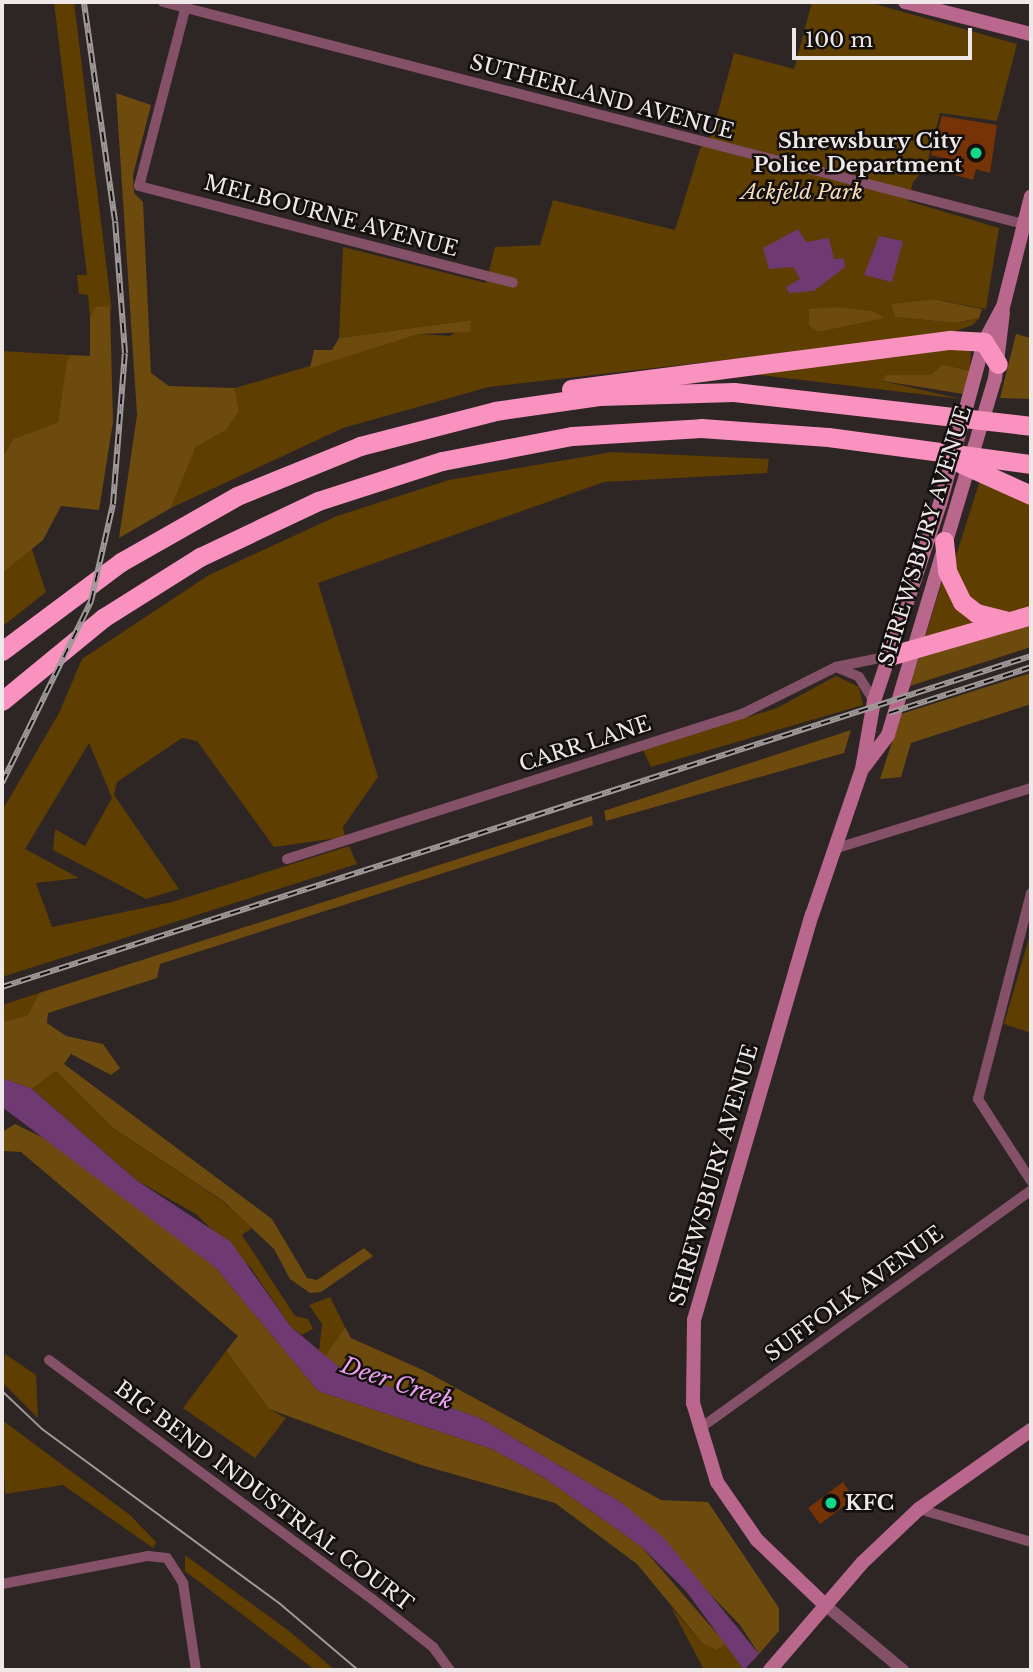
<!DOCTYPE html>
<html>
<head>
<meta charset="utf-8">
<style>
  body { margin:0 }
  #map { position:relative; width:1033px; height:1672px; overflow:hidden; background:#2e2525; font-family:"Libre Baskerville",serif }
  div>[style] { position:absolute }
  .green>* { inset:0; background:#5e3e01 }
  .forest>* { inset:0; background:#6d4a0d }
  .water>* { inset:0; background:#6e3a71 }
  .building>* { inset:0; background:#763305 }
  .minor>* { height:10px; margin:-5px; padding:0 5px; transform-origin:5px; border-radius:5px; background:#855168 }
  .tertiary>* { height:12px; margin:-6px; padding:0 6px; transform-origin:6px; border-radius:6px; background:#855168 }
  .secondary>* { height:14px; margin:-7px; padding:0 7px; transform-origin:7px; border-radius:7px; background:#b9678c }
  .motorway>* { height:19px; margin:-9.5px; padding:0 9.5px; transform-origin:9.5px; border-radius:9.5px; background:#f992bf }
  .tram>* { height:2px; margin:-1px; padding:0 1px; transform-origin:1px; border-radius:1px; background:#a09999 }
  .rail>* { height:6px; margin-top:-3px; transform-origin:0; background:repeating-linear-gradient(90deg,#130f0f 0 10px,#a09999 0 20px); box-sizing:border-box; border-block:2px solid #a09999 }
  .dots>* { width:19px; height:19px; translate:-50% -50%; box-sizing:border-box; border:4px solid #130f0f; border-radius:50% }
  span { translate:-50% -50%; white-space:nowrap; text-align:center; line-height:1.15; -webkit-text-stroke:5px #130f0f; paint-order:stroke }
  .street-label { font-size:21px; color:#eee8e8 }
  .poi-label { font-size:21px; color:#eee8e8; font-weight:700 }
  .right { translate:-100% -50%; text-align:right }
  .left { translate:0 -50%; text-align:left }
  .park-label { font-size:21px; color:#f6dcb9; font-style:italic }
  .water-label { font-size:23px; color:#eda0f1; font-style:italic }
  .frame { position:absolute; inset:0; border:4px solid #eee8e8; pointer-events:none }
  .scale { position:absolute; left:792px; top:28px; width:180px; height:32px; box-sizing:border-box; border:4px solid #eee8e8; border-top:0; padding-left:9px; font-size:21px; line-height:24px; white-space:nowrap; color:#eee8e8; -webkit-text-stroke:5px #130f0f; paint-order:stroke }
</style>
</head>
<body>
<div id="map">
  <div class="green">
    <i style="clip-path:polygon(54px 2px,74px 2px,112px 312px,110px 306px,90px 317px,88px 295px,79px 294px,77px 275px,87px 275px)"></i>
    <i style="clip-path:polygon(evenodd,812px 2px,868px 2px,1017px 44px,997px 121px,940px 113px,926px 168px,913px 182px,908px 201px,999px 228px,986px 309px,933px 299px,891px 304px,895px 317px,955px 323px,979px 318px,973px 325px,944px 335px,489px 387px,343px 428px,171px 508px,196px 447px,226px 430px,239px 412px,235px 388px,419px 334px,450px 336px,471px 320px,339px 338px,343px 247px,486px 283px,495px 247px,540px 245px,553px 200px,675px 230px,700px 149px,712px 134px,734px 53px,794px 69px,812px 2px,835px 307px,884px 318px,819px 332px,809px 310px,835px 307px)"></i>
    <i style="clip-path:polygon(953px 346px,971px 350px,970px 371px,942px 364px,931px 375px,887px 375px,883px 381px,961px 399px,744px 373px)"></i>
    <i style="clip-path:polygon(2px 351px,70px 355px,58px 422px,13px 439px,2px 458px)"></i>
    <i style="clip-path:polygon(612px 452px,769px 459px,767px 473px,604px 482px,318px 583px,378px 777px,343px 827px,345px 837px,274px 847px,197px 741px,182px 738px,117px 782px,114px 795px,179px 889px,146px 899px,53px 850px,55px 829px,85px 846px,112px 798px,89px 743px,25px 849px,79px 878px,36px 883px,52px 927px,172px 902px,349px 846px,357px 864px,2px 977px,2px 811px,59px 713px,82px 659px,209px 575px,337px 516px,449px 480px)"></i>
    <i style="clip-path:polygon(980px 480px,1031px 504px,1031px 607px,1001px 615px,985px 611px,958px 587px,954px 562px)"></i>
    <i style="clip-path:polygon(31px 546px,46px 592px,2px 627px,2px 573px)"></i>
    <i style="clip-path:polygon(943px 578px,980px 621px,923px 644px)"></i>
    <i style="clip-path:polygon(836px 676px,859px 687px,863px 705px,651px 767px,643px 750px,777px 708px)"></i>
    <i style="clip-path:polygon(1031px 931px,1031px 1033px,1004px 1024px)"></i>
    <i style="clip-path:polygon(39px 993px,28px 1015px,2px 1022px,2px 1005px)"></i>
    <i style="clip-path:polygon(56px 1071px,113px 1128px,222px 1201px,252px 1228px,242px 1235px,295px 1316px,308px 1319px,313px 1329px,302px 1335px,291px 1327px,251px 1268px,196px 1214px,136px 1180px,32px 1089px)"></i>
    <i style="clip-path:polygon(330px 1297px,345px 1327px,325px 1356px,319px 1351px,322px 1324px,309px 1305px)"></i>
    <i style="clip-path:polygon(226px 1351px,269px 1409px,286px 1418px,255px 1458px,183px 1408px)"></i>
    <i style="clip-path:polygon(5px 1354px,36px 1375px,38px 1418px,2px 1382px)"></i>
    <i style="clip-path:polygon(2px 1420px,130px 1515px,156px 1542px,153px 1548px,63px 1485px,5px 1494px)"></i>
    <i style="clip-path:polygon(185px 1555px,289px 1631px,335px 1670px,315px 1670px,185px 1571px)"></i>
    <i style="clip-path:polygon(671px 1607px,703px 1644px,717px 1650px,726px 1644px,744px 1670px,704px 1670px)"></i>
  </div>
  <div class="forest">
    <i style="clip-path:polygon(116px 93px,151px 105px,133px 175px,134px 193px,143px 202px,151px 373px,169px 386px,235px 388px,239px 412px,226px 430px,196px 447px,171px 508px,119px 538px,137px 415px)"></i>
    <i style="clip-path:polygon(933px 299px,982px 309px,979px 318px,955px 323px,895px 317px,891px 304px)"></i>
    <i style="clip-path:polygon(110px 306px,113px 422px,99px 510px,61px 506px,43px 540px,2px 573px,2px 458px,13px 439px,58px 422px,67px 362px,70px 355px,90px 356px,90px 317px,96px 307px)"></i>
    <i style="clip-path:polygon(835px 307px,872px 311px,885px 318px,819px 332px,809px 326px,809px 309px)"></i>
    <i style="clip-path:polygon(471px 320px,470px 332px,419px 334px,310px 368px,314px 350px,332px 350px,339px 338px)"></i>
    <i style="clip-path:polygon(1016px 334px,1031px 338px,1031px 399px,1000px 398px)"></i>
    <i style="clip-path:polygon(942px 364px,970px 371px,963px 394px,883px 381px,886px 375px,931px 375px)"></i>
    <i style="clip-path:polygon(1031px 622px,1031px 647px,910px 686px,919px 657px)"></i>
    <i style="clip-path:polygon(1031px 673px,1031px 704px,911px 743px,901px 777px,880px 779px,901px 714px)"></i>
    <i style="clip-path:polygon(851px 730px,844px 753px,606px 821px,604px 811px)"></i>
    <i style="clip-path:polygon(592px 816px,593px 825px,160px 964px,157px 978px,48px 1013px,47px 1023px,66px 1036px,103px 1044px,120px 1068px,111px 1075px,71px 1054px,64px 1064px,272px 1219px,307px 1278px,317px 1280px,364px 1248px,373px 1256px,321px 1292px,310px 1293px,290px 1279px,274px 1249px,223px 1201px,113px 1128px,56px 1071px,32px 1089px,2px 1078px,2px 1022px,28px 1015px,39px 993px)"></i>
    <i style="clip-path:polygon(15px 1124px,58px 1145px,216px 1268px,318px 1391px,492px 1449px,543px 1477px,642px 1547px,726px 1644px,717px 1650px,703px 1644px,637px 1564px,555px 1503px,421px 1465px,269px 1409px,226px 1351px,238px 1336px,21px 1152px,2px 1151px,2px 1132px)"></i>
    <i style="clip-path:polygon(345px 1327px,351px 1338px,425px 1371px,661px 1500px,708px 1502px,779px 1608px,779px 1631px,759px 1654px,740px 1625px,622px 1503px,480px 1418px,344px 1371px,325px 1356px)"></i>
  </div>
  <div class="water">
    <i style="clip-path:polygon(798px 229px,806px 242px,829px 238px,834px 259px,844px 259px,845px 267px,814px 291px,789px 293px,786px 287px,800px 279px,793px 267px,769px 269px,763px 248px)"></i>
    <i style="clip-path:polygon(879px 236px,903px 241px,892px 282px,864px 275px)"></i>
    <i style="clip-path:polygon(2px 1078px,32px 1089px,136px 1180px,231px 1242px,291px 1327px,344px 1371px,480px 1418px,622px 1503px,664px 1538px,759px 1654px,744px 1670px,686px 1591px,642px 1547px,543px 1477px,492px 1449px,318px 1391px,216px 1268px,2px 1107px)"></i>
  </div>
  <div class="building">
    <i style="clip-path:polygon(942px 116px,997px 125px,990px 173px,976px 169px,973px 180px,951px 174px,955px 161px,931px 155px)"></i>
    <i style="clip-path:polygon(843px 1482px,854px 1499px,820px 1524px,808px 1508px)"></i>
  </div>
  <div class="minor">
    <i style="left:163px;top:2px;width:896px;rotate:14.47deg"></i>
    <i style="left:187px;top:2px;width:190px;rotate:104.6deg"></i>
    <i style="left:139px;top:186px;width:386px;rotate:14.5deg"></i>
    <i style="left:836px;top:667px;width:25px;rotate:23deg"></i>
    <i style="left:859px;top:677px;width:28px;rotate:58deg"></i>
    <i style="left:834px;top:849px;width:206px;rotate:-17.2deg"></i>
    <i style="left:287px;top:859px;width:478px;rotate:-17.7deg"></i>
    <i style="left:742px;top:714px;width:105px;rotate:-26.6deg"></i>
    <i style="left:836px;top:667px;width:54px;rotate:-11.7deg"></i>
    <i style="left:1031px;top:893px;width:213px;rotate:104.4deg"></i>
    <i style="left:978px;top:1099px;width:98px;rotate:57.1deg"></i>
    <i style="left:49px;top:1360px;width:402px;rotate:36.5deg"></i>
    <i style="left:372px;top:1599px;width:78px;rotate:38.2deg"></i>
    <i style="left:433px;top:1647px;width:29px;rotate:54deg"></i>
    <i style="left:699px;top:1429px;width:409px;rotate:-35.7deg"></i>
    <i style="left:919px;top:1509px;width:117px;rotate:16.4deg"></i>
    <i style="left:2px;top:1584px;width:149px;rotate:-10.9deg"></i>
    <i style="left:148px;top:1556px;width:19px;rotate:6deg"></i>
    <i style="left:167px;top:1558px;width:30px;rotate:57deg"></i>
    <i style="left:183px;top:1583px;width:88px;rotate:81.5deg"></i>
  </div>
  <div class="tertiary">
    <i style="left:824px;top:1604px;width:103px;rotate:39.9deg"></i>
  </div>
  <div class="secondary">
    <i style="left:905px;top:2px;width:130px;rotate:14.3deg"></i>
    <i style="left:864px;top:767px;width:40px;rotate:-53deg"></i>
    <i style="left:888px;top:735px;width:372px;rotate:-73.3deg"></i>
    <i style="left:995px;top:379px;width:67px;rotate:-83.2deg"></i>
    <i style="left:824px;top:1604px;width:93px;rotate:-136.3deg"></i>
    <i style="left:757px;top:1540px;width:70px;rotate:-124.6deg"></i>
    <i style="left:717px;top:1482px;width:83px;rotate:-106.9deg"></i>
    <i style="left:693px;top:1403px;width:83px;rotate:-89.3deg"></i>
    <i style="left:694px;top:1320px;width:422px;rotate:-73.8deg"></i>
    <i style="left:812px;top:915px;width:154px;rotate:-71.1deg"></i>
    <i style="left:862px;top:769px;width:69px;rotate:-80deg"></i>
    <i style="left:874px;top:701px;width:208px;rotate:-71.5deg"></i>
    <i style="left:940px;top:504px;width:168px;rotate:-74.8deg"></i>
    <i style="left:984px;top:342px;width:40px;rotate:-62deg"></i>
    <i style="left:1003px;top:307px;width:114px;rotate:-75.8deg"></i>
    <i style="left:770px;top:1670px;width:141px;rotate:-49.3deg"></i>
    <i style="left:862px;top:1563px;width:79px;rotate:-43.5deg"></i>
    <i style="left:919px;top:1509px;width:137px;rotate:-35.2deg"></i>
  </div>
  <div class="motorway">
    <i style="left:571px;top:389px;width:382px;rotate:-7.4deg"></i>
    <i style="left:950px;top:340px;width:34px;rotate:3deg"></i>
    <i style="left:984px;top:342px;width:26px;rotate:58deg"></i>
    <i style="left:960px;top:463px;width:78px;rotate:24.3deg"></i>
    <i style="left:944px;top:541px;width:30px;rotate:84deg"></i>
    <i style="left:947px;top:571px;width:34px;rotate:64deg"></i>
    <i style="left:962px;top:602px;width:18px;rotate:38deg"></i>
    <i style="left:976px;top:613px;width:34px;rotate:14deg"></i>
    <i style="left:2px;top:651px;width:149px;rotate:-36.8deg"></i>
    <i style="left:121px;top:562px;width:133px;rotate:-29.6deg"></i>
    <i style="left:237px;top:496px;width:133px;rotate:-22.1deg"></i>
    <i style="left:360px;top:446px;width:139px;rotate:-14.5deg"></i>
    <i style="left:495px;top:411px;width:105px;rotate:-8.2deg"></i>
    <i style="left:599px;top:396px;width:135px;rotate:-1.7deg"></i>
    <i style="left:734px;top:392px;width:299px;rotate:6.5deg"></i>
    <i style="left:889px;top:656px;width:148px;rotate:-16.1deg"></i>
    <i style="left:2px;top:701px;width:131px;rotate:-39.4deg"></i>
    <i style="left:103px;top:618px;width:115px;rotate:-32.2deg"></i>
    <i style="left:200px;top:557px;width:131px;rotate:-25.4deg"></i>
    <i style="left:318px;top:501px;width:130px;rotate:-17.9deg"></i>
    <i style="left:442px;top:461px;width:132px;rotate:-10.9deg"></i>
    <i style="left:572px;top:436px;width:129px;rotate:-3.5deg"></i>
    <i style="left:701px;top:428px;width:127px;rotate:4.1deg"></i>
    <i style="left:828px;top:437px;width:205px;rotate:7.6deg"></i>
  </div>
  <div class="tram">
    <i style="left:2px;top:1391px;width:55px;rotate:43.5deg"></i>
    <i style="left:42px;top:1429px;width:294px;rotate:36.3deg"></i>
    <i style="left:279px;top:1603px;width:104px;rotate:40.3deg"></i>
  </div>
  <div class="rail">
    <i style="left:889px;top:713px;width:149px;rotate:-17.9deg"></i>
    <i style="left:2px;top:783px;width:203px;rotate:-63.9deg"></i>
    <i style="left:91px;top:601px;width:99px;rotate:-77.2deg"></i>
    <i style="left:113px;top:504px;width:151px;rotate:-85.5deg"></i>
    <i style="left:125px;top:353px;width:132px;rotate:-94.3deg"></i>
    <i style="left:115px;top:221px;width:221px;rotate:-98.1deg"></i>
    <i style="left:2px;top:987px;width:1081px;rotate:-17.83deg"></i>
  </div>
  <div class="dots">
    <i style="left:976px;top:153px;background:#12d98a"></i>
    <i style="left:831px;top:1503px;background:#12d98a"></i>
  </div>
  <div class="street-label">
    <span style="left:602px;top:97px;rotate:15deg">SUTHERLAND AVENUE</span>
    <span style="left:331px;top:216px;rotate:15deg">MELBOURNE AVENUE</span>
    <span style="left:925px;top:536px;rotate:-73deg">SHREWSBURY AVENUE</span>
    <span style="left:585px;top:744px;rotate:-18deg">CARR LANE</span>
    <span style="left:714px;top:1175px;rotate:-74deg">SHREWSBURY AVENUE</span>
    <span style="left:854px;top:1294px;rotate:-36deg">SUFFOLK AVENUE</span>
    <span style="left:264px;top:1496px;rotate:37deg">BIG BEND INDUSTRIAL COURT</span>
  </div>
  <div class="poi-label">
    <span class="right" style="left:962px;top:153px">Shrewsbury City<br>Police Department</span>
    <span class="left" style="left:845px;top:1503px">KFC</span>
  </div>
  <div class="park-label">
    <span style="left:802px;top:192px">Ackfeld Park</span>
  </div>
  <div class="water-label">
    <span style="left:397px;top:1383px;rotate:19deg">Deer Creek</span>
  </div>
  <div class="frame"></div>
  <div class="scale">100 m</div>
</div>
</body>
</html>
